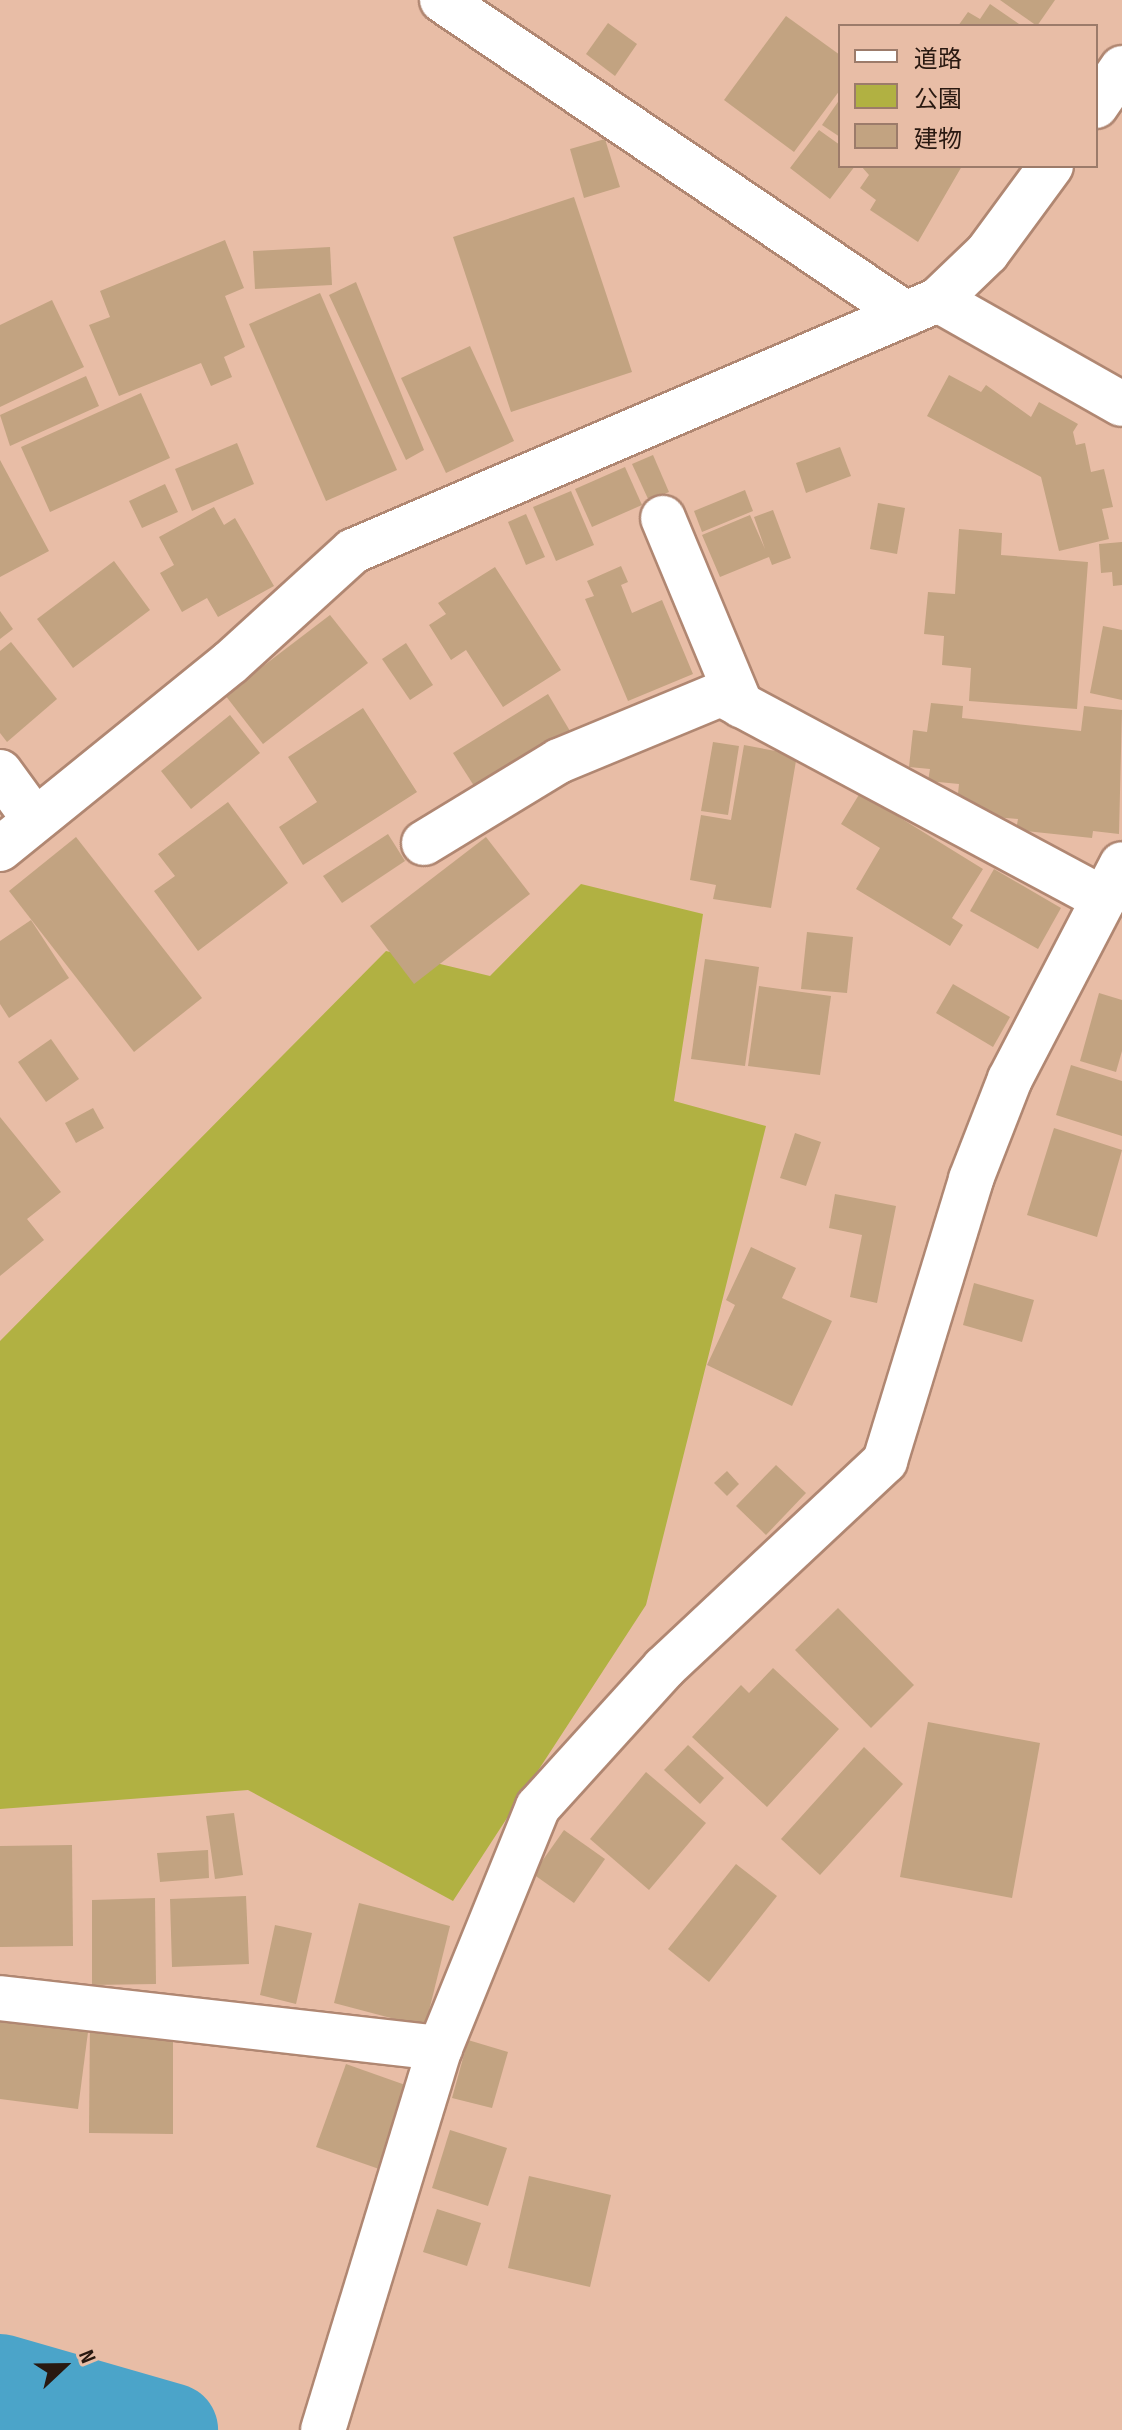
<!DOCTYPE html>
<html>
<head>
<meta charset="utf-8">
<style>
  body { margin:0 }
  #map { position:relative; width:1122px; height:2430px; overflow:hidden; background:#e8bda6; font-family:"Sofia Sans Condensed","Noto Sans JP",sans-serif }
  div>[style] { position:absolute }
  .green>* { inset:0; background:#b1b142 }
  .river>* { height:94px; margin:-47px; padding:0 47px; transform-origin:47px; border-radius:47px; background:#4ba4c9 }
  .building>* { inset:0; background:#c2a381 }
  .roads { filter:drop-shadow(2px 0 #b08772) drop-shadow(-2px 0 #b08772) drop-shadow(0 2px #b08772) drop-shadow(0 -2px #b08772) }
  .street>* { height:44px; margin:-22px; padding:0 22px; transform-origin:22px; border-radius:22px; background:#fff }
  span { translate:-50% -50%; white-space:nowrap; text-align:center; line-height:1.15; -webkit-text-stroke:6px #e8bda6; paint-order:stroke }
  .legend { position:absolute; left:838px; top:24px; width:260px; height:144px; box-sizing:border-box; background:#e8bda6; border:2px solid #9c7b6a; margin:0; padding:10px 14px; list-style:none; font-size:24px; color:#291911 }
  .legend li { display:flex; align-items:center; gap:16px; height:40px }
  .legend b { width:40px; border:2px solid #9c7b6a }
  .north { position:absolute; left:24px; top:2326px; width:80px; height:80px; -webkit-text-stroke:6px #e8bda6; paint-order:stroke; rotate:68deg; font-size:22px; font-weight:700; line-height:32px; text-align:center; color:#291911 }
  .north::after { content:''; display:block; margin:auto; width:28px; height:36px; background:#291911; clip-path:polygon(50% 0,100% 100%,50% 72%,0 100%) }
</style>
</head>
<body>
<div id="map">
  <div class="green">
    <i style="clip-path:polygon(581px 884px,703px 914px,674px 1101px,766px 1126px,646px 1605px,453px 1901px,248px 1790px,0 1809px,0 1341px,386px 951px,490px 976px)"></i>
  </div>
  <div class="river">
    <i style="left:0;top:2381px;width:178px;rotate:16deg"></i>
  </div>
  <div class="building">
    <i style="clip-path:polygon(1000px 0,1055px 0,1037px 26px)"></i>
    <i style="clip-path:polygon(990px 4px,1022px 26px,958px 26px,968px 12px,980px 19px)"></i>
    <i style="clip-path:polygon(786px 16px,840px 55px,840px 90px,794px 152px,724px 100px)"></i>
    <i style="clip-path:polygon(608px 23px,637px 44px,615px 76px,586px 54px)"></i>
    <i style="clip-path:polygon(840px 99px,840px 137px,822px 125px)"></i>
    <i style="clip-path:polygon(819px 130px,840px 145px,840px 166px,855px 166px,830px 199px,790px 168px)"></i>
    <i style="clip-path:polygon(605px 139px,620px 187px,584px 198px,570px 149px)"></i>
    <i style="clip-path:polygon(861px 166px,962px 166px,918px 242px,870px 210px,876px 200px,860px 188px,869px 175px)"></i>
    <i style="clip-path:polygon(574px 197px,632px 372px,511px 412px,453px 237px)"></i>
    <i style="clip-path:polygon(225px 240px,244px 288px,225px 296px,245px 347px,224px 357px,232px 377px,211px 386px,201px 363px,119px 396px,89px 325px,110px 317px,100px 291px)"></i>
    <i style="clip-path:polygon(330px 247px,332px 285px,255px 289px,253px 251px)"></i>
    <i style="clip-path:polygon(356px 282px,424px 450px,406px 460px,329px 295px)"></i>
    <i style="clip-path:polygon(320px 293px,397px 470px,326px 501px,249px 324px)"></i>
    <i style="clip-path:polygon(52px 300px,84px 367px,0 407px,0 325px)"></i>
    <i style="clip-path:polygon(470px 346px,514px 441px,446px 473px,401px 378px)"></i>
    <i style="clip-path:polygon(949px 375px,981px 392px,986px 385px,1031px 417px,1039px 402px,1078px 424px,1073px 432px,1076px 445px,1085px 443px,1091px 472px,1104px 469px,1113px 507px,1102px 509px,1109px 539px,1059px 551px,1041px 477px,927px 416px)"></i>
    <i style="clip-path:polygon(86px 376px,99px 406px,10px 446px,0 415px)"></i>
    <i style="clip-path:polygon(141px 393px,170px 458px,50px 512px,21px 447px)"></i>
    <i style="clip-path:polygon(237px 443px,254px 484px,192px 511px,175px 469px)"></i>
    <i style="clip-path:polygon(840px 447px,851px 476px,806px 493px,796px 463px)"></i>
    <i style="clip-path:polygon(653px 455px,669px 492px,649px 501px,632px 464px)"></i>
    <i style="clip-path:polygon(0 460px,49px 551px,0 577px)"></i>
    <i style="clip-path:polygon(625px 467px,642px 505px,592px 527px,575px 489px)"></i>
    <i style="clip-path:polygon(165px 484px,178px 512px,142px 528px,129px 501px)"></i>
    <i style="clip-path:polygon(745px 490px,753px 511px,702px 532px,694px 511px)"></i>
    <i style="clip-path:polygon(571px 491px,594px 545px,556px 561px,533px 507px)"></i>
    <i style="clip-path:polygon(878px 503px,905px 508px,897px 554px,870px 549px)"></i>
    <i style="clip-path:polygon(214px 507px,224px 525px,235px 518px,274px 586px,218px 617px,207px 598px,182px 612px,160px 573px,174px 565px,159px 537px)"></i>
    <i style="clip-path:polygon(773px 510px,791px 558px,772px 565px,769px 557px,720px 577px,702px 535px,750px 515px,765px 549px,754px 517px)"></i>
    <i style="clip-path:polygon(526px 514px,545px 557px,526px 565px,508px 522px)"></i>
    <i style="clip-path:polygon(959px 529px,1002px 533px,1001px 555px,1088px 562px,1077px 709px,969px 701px,971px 668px,942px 665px,944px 636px,924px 634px,928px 592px,955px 594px)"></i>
    <i style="clip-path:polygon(1122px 542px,1122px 585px,1113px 586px,1112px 572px,1101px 573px,1099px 544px)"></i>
    <i style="clip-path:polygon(114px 561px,150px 610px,73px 668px,37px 619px)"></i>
    <i style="clip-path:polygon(621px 566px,628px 582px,621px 585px,632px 613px,662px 600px,693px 674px,628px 701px,585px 599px,594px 596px,587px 581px)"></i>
    <i style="clip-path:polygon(495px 567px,561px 670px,503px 707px,466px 650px,451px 660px,429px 625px,446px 614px,438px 603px)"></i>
    <i style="clip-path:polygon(0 611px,13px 629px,0 639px)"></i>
    <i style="clip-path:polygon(330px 615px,368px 663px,263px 744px,225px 695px)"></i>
    <i style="clip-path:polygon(1103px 626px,1122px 630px,1122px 700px,1090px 693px)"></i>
    <i style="clip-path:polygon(11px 642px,57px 699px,7px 742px,0 733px,0 651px)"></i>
    <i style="clip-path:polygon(406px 643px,433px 685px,410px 700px,382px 659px)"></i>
    <i style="clip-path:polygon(548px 694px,570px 731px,476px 789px,453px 753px)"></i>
    <i style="clip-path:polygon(931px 703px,963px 706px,962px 718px,1081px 731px,1084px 706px,1122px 710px,1119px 834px,1093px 831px,1092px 838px,1016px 830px,1018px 819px,982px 816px,982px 806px,957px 803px,959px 784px,928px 781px,930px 769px,909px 767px,913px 730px,927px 732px)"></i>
    <i style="clip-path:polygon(363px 708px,417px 792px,303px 865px,279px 827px,317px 802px,288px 757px)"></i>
    <i style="clip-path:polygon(230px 715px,260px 753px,191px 809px,161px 771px)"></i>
    <i style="clip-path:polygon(713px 742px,739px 746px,728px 815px,701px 811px)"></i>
    <i style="clip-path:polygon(744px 745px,797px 755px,771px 908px,713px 899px,716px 885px,690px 880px,701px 815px,731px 820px)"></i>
    <i style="clip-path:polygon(860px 793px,983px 869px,952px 918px,963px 925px,950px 946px,856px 889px,880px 848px,841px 824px)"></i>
    <i style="clip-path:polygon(228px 802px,288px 883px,198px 951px,154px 891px,175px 876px,158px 854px)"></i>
    <i style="clip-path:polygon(388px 834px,405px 861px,342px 903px,323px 876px)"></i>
    <i style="clip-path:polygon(76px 837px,202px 998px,134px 1052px,9px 891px)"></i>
    <i style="clip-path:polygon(486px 837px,530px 894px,414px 984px,370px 926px)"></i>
    <i style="clip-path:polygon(994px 869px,1061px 908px,1038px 949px,970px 911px)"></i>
    <i style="clip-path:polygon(31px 920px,69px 978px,9px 1018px,0 1004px,0 941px)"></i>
    <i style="clip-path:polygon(807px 932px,853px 937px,847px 993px,801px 989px)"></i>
    <i style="clip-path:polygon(705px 959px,759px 967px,745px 1066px,691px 1059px)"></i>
    <i style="clip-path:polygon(953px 984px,1010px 1017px,993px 1047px,936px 1013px)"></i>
    <i style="clip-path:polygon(759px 986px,831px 996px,820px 1075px,748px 1066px)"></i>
    <i style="clip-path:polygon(1099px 993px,1122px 1000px,1122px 1051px,1116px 1072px,1080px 1061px)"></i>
    <i style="clip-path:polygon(51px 1039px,79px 1079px,46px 1102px,18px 1062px)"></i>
    <i style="clip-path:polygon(1071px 1065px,1122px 1081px,1122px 1136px,1056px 1115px)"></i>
    <i style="clip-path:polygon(93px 1108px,104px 1128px,76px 1143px,65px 1123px)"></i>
    <i style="clip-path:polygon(0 1117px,61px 1192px,27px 1219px,44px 1240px,0 1276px)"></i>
    <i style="clip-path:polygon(1054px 1128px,1122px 1150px,1097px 1237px,1027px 1215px)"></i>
    <i style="clip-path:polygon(795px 1133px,821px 1142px,806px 1186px,780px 1178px)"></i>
    <i style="clip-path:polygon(835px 1194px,896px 1206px,877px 1303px,850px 1297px,862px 1235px,829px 1228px)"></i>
    <i style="clip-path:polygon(751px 1247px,796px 1268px,782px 1298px,832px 1321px,792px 1406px,707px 1365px,735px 1305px,726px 1300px)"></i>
    <i style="clip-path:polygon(974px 1283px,1034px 1300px,1022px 1342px,963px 1325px)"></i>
    <i style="clip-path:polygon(776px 1465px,806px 1493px,766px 1535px,736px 1506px)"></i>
    <i style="clip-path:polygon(727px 1471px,739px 1484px,727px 1496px,714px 1483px)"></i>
    <i style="clip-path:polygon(838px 1608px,914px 1685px,871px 1728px,795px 1650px)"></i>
    <i style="clip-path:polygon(773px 1668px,839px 1729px,767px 1807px,692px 1737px,741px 1685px,749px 1693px)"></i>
    <i style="clip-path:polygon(928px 1722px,1040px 1743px,1012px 1898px,900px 1877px)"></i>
    <i style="clip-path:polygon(688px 1745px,724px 1778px,700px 1804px,664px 1770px)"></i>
    <i style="clip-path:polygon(864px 1747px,903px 1784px,820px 1875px,781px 1839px)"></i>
    <i style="clip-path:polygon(646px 1772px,706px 1823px,649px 1890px,590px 1839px)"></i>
    <i style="clip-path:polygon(234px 1813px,243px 1875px,215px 1879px,206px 1816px)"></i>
    <i style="clip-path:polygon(564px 1830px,605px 1859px,574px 1903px,533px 1874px)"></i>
    <i style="clip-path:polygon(72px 1845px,73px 1946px,0 1947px,0 1846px)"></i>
    <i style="clip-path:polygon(208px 1850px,209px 1878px,160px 1882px,157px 1853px)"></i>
    <i style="clip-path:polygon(736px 1864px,777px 1896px,709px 1982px,668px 1949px)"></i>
    <i style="clip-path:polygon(246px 1896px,249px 1964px,172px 1967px,170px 1899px)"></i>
    <i style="clip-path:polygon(155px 1898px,156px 1984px,92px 1985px,92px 1900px)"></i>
    <i style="clip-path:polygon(359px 1903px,450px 1926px,425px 2027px,334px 2003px)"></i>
    <i style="clip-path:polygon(275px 1925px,312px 1933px,296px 2004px,260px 1995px)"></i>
    <i style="clip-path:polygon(90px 2018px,173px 2019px,173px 2134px,89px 2133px)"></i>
    <i style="clip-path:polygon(0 2021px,88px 2032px,78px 2109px,0 2099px)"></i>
    <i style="clip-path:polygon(468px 2040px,508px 2052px,492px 2108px,452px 2098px)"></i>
    <i style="clip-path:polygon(346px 2064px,411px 2087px,382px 2170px,316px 2147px)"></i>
    <i style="clip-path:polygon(450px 2130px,507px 2148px,488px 2206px,432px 2188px)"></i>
    <i style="clip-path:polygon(529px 2176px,611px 2195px,590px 2287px,508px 2268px)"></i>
    <i style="clip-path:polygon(437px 2209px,481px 2223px,467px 2266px,423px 2252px)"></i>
  </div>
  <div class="roads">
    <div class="street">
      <i style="left:442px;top:0;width:560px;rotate:34.09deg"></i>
      <i style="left:1096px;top:106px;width:46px;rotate:-55.6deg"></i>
      <i style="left:938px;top:300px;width:211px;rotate:29.5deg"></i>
      <i style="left:663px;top:518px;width:203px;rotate:67.4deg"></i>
      <i style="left:0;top:772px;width:59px;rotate:53.9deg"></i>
      <i style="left:424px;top:843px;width:158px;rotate:-31.3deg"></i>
      <i style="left:559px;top:761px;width:175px;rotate:-22.5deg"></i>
      <i style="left:721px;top:694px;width:434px;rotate:28.2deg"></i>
      <i style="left:0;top:849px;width:297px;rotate:-39deg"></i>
      <i style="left:231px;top:662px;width:165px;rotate:-42.3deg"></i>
      <i style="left:353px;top:551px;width:637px;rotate:-23.22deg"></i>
      <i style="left:938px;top:300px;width:68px;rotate:-43.8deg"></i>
      <i style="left:987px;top:253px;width:108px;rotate:-53.7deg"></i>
      <i style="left:0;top:1998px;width:443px;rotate:6.5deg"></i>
      <i style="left:323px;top:2430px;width:400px;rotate:-73deg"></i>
      <i style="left:440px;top:2048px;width:260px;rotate:-67.9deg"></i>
      <i style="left:538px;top:1807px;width:188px;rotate:-47.8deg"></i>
      <i style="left:664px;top:1668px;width:303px;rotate:-43.1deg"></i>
      <i style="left:885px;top:1461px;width:295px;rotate:-73deg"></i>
      <i style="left:971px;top:1179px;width:107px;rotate:-68.7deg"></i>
      <i style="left:1010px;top:1079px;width:242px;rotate:-62.5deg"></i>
    </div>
  </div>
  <ul class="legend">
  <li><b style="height:10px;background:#fff"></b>道路</li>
  <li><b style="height:22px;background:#b1b142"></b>公園</li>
  <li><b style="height:22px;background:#c2a381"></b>建物</li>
  </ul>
  <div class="north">N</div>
</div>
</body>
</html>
